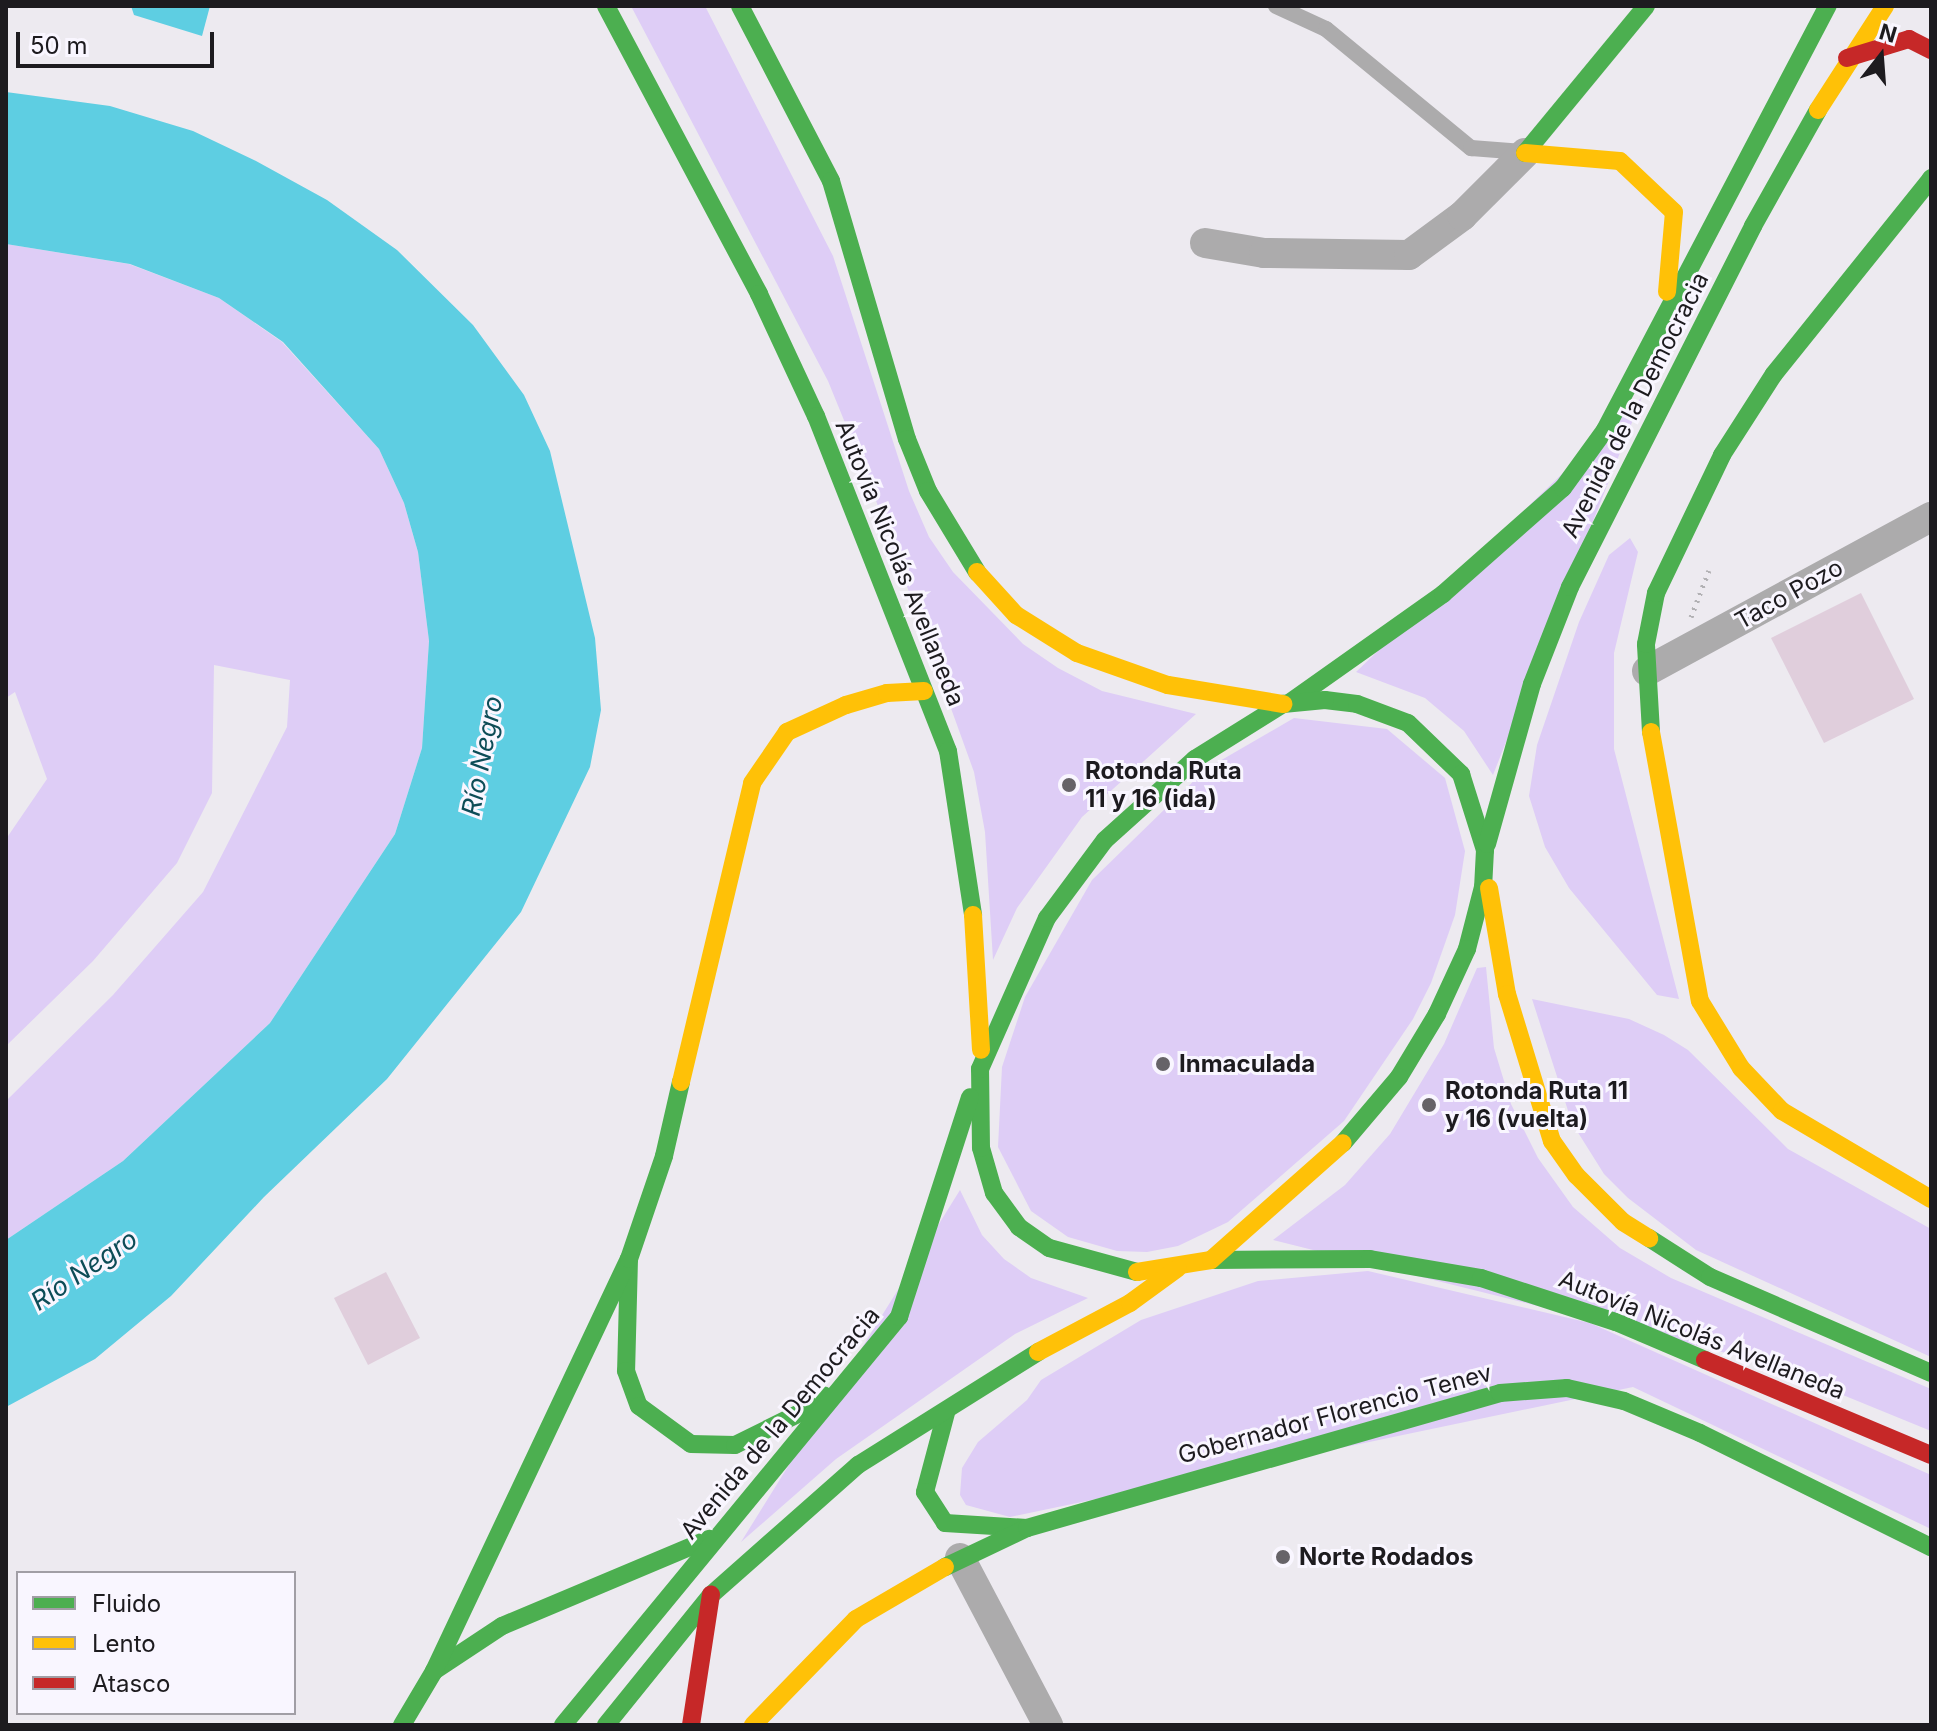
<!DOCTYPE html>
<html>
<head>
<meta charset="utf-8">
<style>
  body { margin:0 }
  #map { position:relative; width:1937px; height:1731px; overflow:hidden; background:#edeaf0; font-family:Inter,sans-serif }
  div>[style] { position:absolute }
  .green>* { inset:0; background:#decdf6 }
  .water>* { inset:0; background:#5ecee2 }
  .building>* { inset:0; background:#e0cedc }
  .path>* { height:5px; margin-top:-2.5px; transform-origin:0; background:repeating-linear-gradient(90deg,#b2b1b4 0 2px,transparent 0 8px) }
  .lane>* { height:16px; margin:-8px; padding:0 8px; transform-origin:8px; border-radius:8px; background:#acabac }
  .street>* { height:30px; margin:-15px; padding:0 15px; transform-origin:15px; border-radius:15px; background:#acabac }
  .fast>* { height:18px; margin:-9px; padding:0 9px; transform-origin:9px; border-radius:9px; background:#4caf50 }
  .slow>* { height:18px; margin:-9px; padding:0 9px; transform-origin:9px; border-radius:9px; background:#ffc107 }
  .jam>* { height:18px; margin:-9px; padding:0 9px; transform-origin:9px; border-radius:9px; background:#c62828 }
  .dots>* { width:22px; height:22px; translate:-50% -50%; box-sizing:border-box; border:4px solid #f9f6ff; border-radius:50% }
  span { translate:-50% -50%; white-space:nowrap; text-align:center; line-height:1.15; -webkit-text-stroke:6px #f9f6ff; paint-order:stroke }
  .street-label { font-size:24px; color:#1d1b1f }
  .poi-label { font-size:24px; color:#1d1b1f; font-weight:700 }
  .left { translate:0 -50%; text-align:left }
  .water-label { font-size:26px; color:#0d4c57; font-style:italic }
  .frame { position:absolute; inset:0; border:8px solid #1d1b1f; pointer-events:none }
  .legend { position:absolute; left:16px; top:1571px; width:280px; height:144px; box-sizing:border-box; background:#f9f6ff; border:2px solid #a19ea5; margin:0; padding:10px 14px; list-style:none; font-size:24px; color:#1d1b1f }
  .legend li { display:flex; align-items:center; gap:16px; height:40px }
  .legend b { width:40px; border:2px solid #a19ea5 }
  .north { position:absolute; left:1841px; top:16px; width:80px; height:80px; -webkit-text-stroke:6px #f9f6ff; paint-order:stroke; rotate:17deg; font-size:22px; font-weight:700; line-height:32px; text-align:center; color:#1d1b1f }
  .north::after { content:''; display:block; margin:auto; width:28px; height:36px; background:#1d1b1f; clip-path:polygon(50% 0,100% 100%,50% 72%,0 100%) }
  .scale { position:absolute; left:16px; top:32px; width:198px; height:36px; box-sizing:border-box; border:4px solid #1d1b1f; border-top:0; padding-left:10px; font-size:24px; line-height:28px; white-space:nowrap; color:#1d1b1f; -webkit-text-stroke:6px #f9f6ff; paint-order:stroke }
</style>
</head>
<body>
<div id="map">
  <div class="green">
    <i style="clip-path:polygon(631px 6px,705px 6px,833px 256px,909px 491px,929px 537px,953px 572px,1023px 644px,1058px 668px,1102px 691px,1196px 714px,1082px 817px,1017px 908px,993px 960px,985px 832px,974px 772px,870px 484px,828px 381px)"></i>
    <i style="clip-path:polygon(6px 244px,129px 264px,219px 298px,282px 342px,379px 449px,404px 503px,418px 552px,429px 641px,422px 748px,395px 834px,270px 1023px,123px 1161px,6px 1240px,6px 1101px,113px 995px,203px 892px,287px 727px,290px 680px,214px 665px,212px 793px,177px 863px,93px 961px,6px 1046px,6px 839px,47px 779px,15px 692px,6px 698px)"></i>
    <i style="clip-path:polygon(1642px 397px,1493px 775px,1464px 731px,1425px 698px,1356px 672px)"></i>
    <i style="clip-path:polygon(1630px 538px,1638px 552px,1614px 653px,1614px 749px,1679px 999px,1657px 995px,1569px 888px,1545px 847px,1529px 796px,1537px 745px,1579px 622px,1609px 555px)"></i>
    <i style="clip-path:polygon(1294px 718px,1387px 729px,1445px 778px,1465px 851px,1455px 915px,1431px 983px,1413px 1019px,1344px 1121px,1228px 1222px,1178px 1246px,1147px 1252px,1117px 1251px,1068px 1237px,1031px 1211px,998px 1147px,1002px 1067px,1025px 997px,1092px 880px,1206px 769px)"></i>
    <i style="clip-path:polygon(1486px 967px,1494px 1048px,1511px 1104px,1538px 1158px,1573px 1207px,1620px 1248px,1671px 1278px,1931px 1389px,1931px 1431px,1762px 1362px,1273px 1240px,1345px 1185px,1390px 1134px,1444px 1044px,1477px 968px)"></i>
    <i style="clip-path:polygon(1532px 999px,1629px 1019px,1664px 1035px,1688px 1050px,1788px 1149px,1931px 1229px,1931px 1357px,1696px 1250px,1628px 1198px,1604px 1174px,1572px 1123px)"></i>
    <i style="clip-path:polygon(960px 1190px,982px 1235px,1004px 1259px,1031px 1278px,1088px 1298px,1015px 1334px,836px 1459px,741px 1542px)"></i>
    <i style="clip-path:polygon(1368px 1271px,1590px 1323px,1931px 1475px,1931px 1529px,1633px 1387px,1010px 1517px,966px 1505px,960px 1495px,962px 1468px,978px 1442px,1027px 1400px,1041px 1380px,1141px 1320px,1258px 1281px)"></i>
  </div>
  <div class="water">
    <i style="clip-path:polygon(131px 6px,210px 6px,202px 36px,134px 15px)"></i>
    <i style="clip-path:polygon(6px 92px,110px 106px,193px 131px,256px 161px,327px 200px,397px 250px,473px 325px,524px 395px,550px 451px,595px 638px,601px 710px,590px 767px,521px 912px,387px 1079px,264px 1197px,171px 1296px,95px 1359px,6px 1407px,6px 1240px,123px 1161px,270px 1023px,395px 834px,422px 748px,429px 641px,418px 552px,404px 503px,379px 449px,283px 342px,219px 298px,130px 264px,6px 244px)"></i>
  </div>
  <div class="building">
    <i style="clip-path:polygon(1861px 593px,1914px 699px,1824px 743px,1771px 638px)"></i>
    <i style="clip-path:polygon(386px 1272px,420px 1338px,368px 1365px,334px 1298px)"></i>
  </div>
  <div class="path">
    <i style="left:1691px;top:617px;width:50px;rotate:-69deg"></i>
  </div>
  <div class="lane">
    <i style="left:1276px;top:6px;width:55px;rotate:24.7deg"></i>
    <i style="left:1326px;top:29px;width:188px;rotate:39.4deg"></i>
    <i style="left:1471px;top:148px;width:52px;rotate:4.4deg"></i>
  </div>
  <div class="street">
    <i style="left:1205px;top:243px;width:60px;rotate:9.6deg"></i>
    <i style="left:1264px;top:253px;width:145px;rotate:0.8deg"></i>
    <i style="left:1409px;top:255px;width:66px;rotate:-36.3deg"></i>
    <i style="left:1462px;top:216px;width:89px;rotate:-45deg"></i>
    <i style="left:1647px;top:671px;width:323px;rotate:-28.5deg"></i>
    <i style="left:960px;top:1558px;width:189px;rotate:62.2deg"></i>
  </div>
  <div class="fast">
    <i style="left:606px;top:6px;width:326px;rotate:62deg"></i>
    <i style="left:759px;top:294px;width:135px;rotate:65deg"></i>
    <i style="left:816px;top:416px;width:360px;rotate:68.5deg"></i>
    <i style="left:948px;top:751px;width:166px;rotate:81.3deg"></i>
    <i style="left:740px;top:6px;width:197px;rotate:62.5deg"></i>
    <i style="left:831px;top:181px;width:269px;rotate:73.6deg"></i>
    <i style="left:907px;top:439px;width:56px;rotate:68deg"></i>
    <i style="left:928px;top:491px;width:95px;rotate:58.8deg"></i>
    <i style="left:1525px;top:153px;width:190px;rotate:-50.5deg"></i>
    <i style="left:1930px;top:181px;width:3px;rotate:-72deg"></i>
    <i style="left:1325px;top:700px;width:32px;rotate:7deg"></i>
    <i style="left:1357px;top:704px;width:54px;rotate:20.4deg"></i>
    <i style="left:1408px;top:723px;width:74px;rotate:43.9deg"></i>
    <i style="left:1461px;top:774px;width:80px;rotate:72.5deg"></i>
    <i style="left:1485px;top:850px;width:37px;rotate:93deg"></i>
    <i style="left:1483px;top:887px;width:64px;rotate:104.5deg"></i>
    <i style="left:1467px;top:949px;width:72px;rotate:114.8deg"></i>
    <i style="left:1437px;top:1014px;width:74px;rotate:121.1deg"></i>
    <i style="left:1399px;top:1077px;width:87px;rotate:130.3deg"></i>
    <i style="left:1289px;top:703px;width:189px;rotate:-35.3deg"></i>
    <i style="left:1443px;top:594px;width:160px;rotate:-41.5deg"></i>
    <i style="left:1563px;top:488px;width:72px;rotate:-54.1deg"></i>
    <i style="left:1605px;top:430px;width:479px;rotate:-62.3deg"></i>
    <i style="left:1651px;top:732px;width:88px;rotate:-93.3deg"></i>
    <i style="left:1646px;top:644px;width:52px;rotate:-78.9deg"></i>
    <i style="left:1656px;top:593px;width:153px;rotate:-64.4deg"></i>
    <i style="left:1722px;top:455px;width:96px;rotate:-57.3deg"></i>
    <i style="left:1774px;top:374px;width:250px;rotate:-51.2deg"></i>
    <i style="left:1487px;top:844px;width:166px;rotate:-74.3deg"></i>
    <i style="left:1532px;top:684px;width:104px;rotate:-68.6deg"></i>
    <i style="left:1570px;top:587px;width:405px;rotate:-63.1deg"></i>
    <i style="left:1753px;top:226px;width:133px;rotate:-60.7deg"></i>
    <i style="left:1649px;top:1238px;width:72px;rotate:32.6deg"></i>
    <i style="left:1710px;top:1277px;width:241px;rotate:23.5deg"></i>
    <i style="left:629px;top:1259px;width:112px;rotate:91.5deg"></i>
    <i style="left:626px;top:1371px;width:37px;rotate:70deg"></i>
    <i style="left:639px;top:1406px;width:64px;rotate:36.2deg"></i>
    <i style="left:691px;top:1444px;width:44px;rotate:1.3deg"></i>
    <i style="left:735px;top:1445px;width:81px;rotate:-26.3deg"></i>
    <i style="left:808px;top:1409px;width:21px;rotate:-41deg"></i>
    <i style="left:1211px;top:1260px;width:159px;rotate:-0.4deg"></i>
    <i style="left:1370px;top:1259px;width:113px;rotate:9.7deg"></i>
    <i style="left:1481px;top:1278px;width:142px;rotate:18.1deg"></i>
    <i style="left:1616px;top:1322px;width:97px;rotate:23.1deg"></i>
    <i style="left:1137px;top:1272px;width:91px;rotate:-164.7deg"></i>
    <i style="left:1049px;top:1248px;width:37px;rotate:-145deg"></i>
    <i style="left:1019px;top:1227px;width:42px;rotate:-126.3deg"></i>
    <i style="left:994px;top:1193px;width:47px;rotate:-106.1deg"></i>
    <i style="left:981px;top:1148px;width:79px;rotate:-90.7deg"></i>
    <i style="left:980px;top:1069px;width:165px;rotate:-66.1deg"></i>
    <i style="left:1047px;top:918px;width:97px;rotate:-53.4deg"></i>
    <i style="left:1105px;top:840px;width:121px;rotate:-42deg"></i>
    <i style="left:1195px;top:759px;width:104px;rotate:-32deg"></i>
    <i style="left:1283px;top:704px;width:42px;rotate:-5.4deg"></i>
    <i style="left:946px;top:1413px;width:82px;rotate:104.9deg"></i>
    <i style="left:925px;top:1492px;width:37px;rotate:57deg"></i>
    <i style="left:945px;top:1523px;width:82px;rotate:3.5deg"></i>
    <i style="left:945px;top:1567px;width:91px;rotate:-25.4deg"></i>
    <i style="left:1027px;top:1528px;width:492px;rotate:-15.9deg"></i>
    <i style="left:1500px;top:1393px;width:67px;rotate:-4.3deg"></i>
    <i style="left:1567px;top:1388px;width:58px;rotate:12.8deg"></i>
    <i style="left:1624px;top:1401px;width:82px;rotate:22.8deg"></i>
    <i style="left:1700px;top:1433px;width:258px;rotate:26.3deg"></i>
    <i style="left:434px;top:1671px;width:82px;rotate:-33.5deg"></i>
    <i style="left:502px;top:1626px;width:225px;rotate:-22.8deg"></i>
    <i style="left:402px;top:1725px;width:63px;rotate:-59.3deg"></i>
    <i style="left:434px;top:1671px;width:456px;rotate:-64.7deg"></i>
    <i style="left:629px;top:1259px;width:109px;rotate:-71.2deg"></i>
    <i style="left:664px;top:1156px;width:76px;rotate:-77.1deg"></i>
    <i style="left:563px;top:1725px;width:529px;rotate:-50.53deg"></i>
    <i style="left:899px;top:1317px;width:231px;rotate:-72.1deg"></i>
    <i style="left:606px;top:1725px;width:167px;rotate:-51.1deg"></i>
    <i style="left:711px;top:1595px;width:196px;rotate:-41.5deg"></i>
    <i style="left:858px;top:1465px;width:213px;rotate:-32.1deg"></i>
  </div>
  <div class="slow">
    <i style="left:1818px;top:110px;width:124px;rotate:-57.2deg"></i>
    <i style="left:1525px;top:153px;width:95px;rotate:4.8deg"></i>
    <i style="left:1620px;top:161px;width:74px;rotate:43.4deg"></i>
    <i style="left:1674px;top:212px;width:80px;rotate:95deg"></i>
    <i style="left:977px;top:572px;width:58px;rotate:47.8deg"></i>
    <i style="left:1016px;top:615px;width:72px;rotate:31.9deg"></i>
    <i style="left:1077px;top:653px;width:96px;rotate:19.4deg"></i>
    <i style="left:1168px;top:685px;width:117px;rotate:9.4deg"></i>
    <i style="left:1651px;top:732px;width:273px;rotate:79.7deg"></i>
    <i style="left:1700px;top:1001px;width:79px;rotate:58.5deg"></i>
    <i style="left:1741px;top:1068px;width:59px;rotate:46.4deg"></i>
    <i style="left:1782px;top:1111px;width:173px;rotate:30.6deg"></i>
    <i style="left:1489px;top:888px;width:108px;rotate:80.4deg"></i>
    <i style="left:1507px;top:994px;width:154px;rotate:73deg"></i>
    <i style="left:1552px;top:1141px;width:42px;rotate:54.8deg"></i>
    <i style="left:1576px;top:1175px;width:66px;rotate:45deg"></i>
    <i style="left:1623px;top:1222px;width:31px;rotate:32deg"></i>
    <i style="left:973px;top:915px;width:135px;rotate:86.6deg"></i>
    <i style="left:681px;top:1082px;width:307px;rotate:-76.6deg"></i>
    <i style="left:752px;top:783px;width:62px;rotate:-55.5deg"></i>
    <i style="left:787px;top:732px;width:65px;rotate:-24.6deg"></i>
    <i style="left:846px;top:705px;width:43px;rotate:-16.3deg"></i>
    <i style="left:887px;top:693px;width:37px;rotate:-3deg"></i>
    <i style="left:1137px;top:1272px;width:75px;rotate:-9.2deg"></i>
    <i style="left:1211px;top:1260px;width:176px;rotate:-41.6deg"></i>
    <i style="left:1038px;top:1352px;width:104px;rotate:-28deg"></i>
    <i style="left:1130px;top:1303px;width:59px;rotate:-36.1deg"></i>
    <i style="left:753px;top:1725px;width:148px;rotate:-45.8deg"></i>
    <i style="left:856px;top:1619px;width:103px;rotate:-30.3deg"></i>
  </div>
  <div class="jam">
    <i style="left:1847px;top:58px;width:65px;rotate:-17deg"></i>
    <i style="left:1909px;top:39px;width:25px;rotate:27deg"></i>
    <i style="left:1705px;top:1360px;width:245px;rotate:22.8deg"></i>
    <i style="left:691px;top:1725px;width:132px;rotate:-81.3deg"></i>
  </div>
  <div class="dots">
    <i style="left:1069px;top:785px;background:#666368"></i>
    <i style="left:1163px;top:1064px;background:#666368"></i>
    <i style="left:1429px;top:1105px;background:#666368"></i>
    <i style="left:1283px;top:1557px;background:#666368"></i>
  </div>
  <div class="street-label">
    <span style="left:1635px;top:405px;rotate:-63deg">Avenida de la Democracia</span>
    <span style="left:900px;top:563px;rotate:68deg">Autovía Nicolás Avellaneda</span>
    <span style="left:1789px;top:594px;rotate:-29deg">Taco Pozo</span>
    <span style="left:1702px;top:1335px;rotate:22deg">Autovía Nicolás Avellaneda</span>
    <span style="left:1335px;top:1414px;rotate:-15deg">Gobernador Florencio Tenev</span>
    <span style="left:780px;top:1423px;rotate:-50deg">Avenida de la Democracia</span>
  </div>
  <div class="poi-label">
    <span class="left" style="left:1085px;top:785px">Rotonda Ruta<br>11 y 16 (ida)</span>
    <span class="left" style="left:1179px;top:1064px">Inmaculada</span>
    <span class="left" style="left:1445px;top:1105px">Rotonda Ruta 11<br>y 16 (vuelta)</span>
    <span class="left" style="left:1299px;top:1557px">Norte Rodados</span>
  </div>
  <div class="water-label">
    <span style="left:482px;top:756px;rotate:-79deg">Río Negro</span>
    <span style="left:84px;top:1270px;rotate:-34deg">Río Negro</span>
  </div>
  <div class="frame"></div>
  <ul class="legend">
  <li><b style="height:10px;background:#4caf50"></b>Fluido</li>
  <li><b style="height:10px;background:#ffc107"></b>Lento</li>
  <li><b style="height:10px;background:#c62828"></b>Atasco</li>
  </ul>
  <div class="north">N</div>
  <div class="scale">50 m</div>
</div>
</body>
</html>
